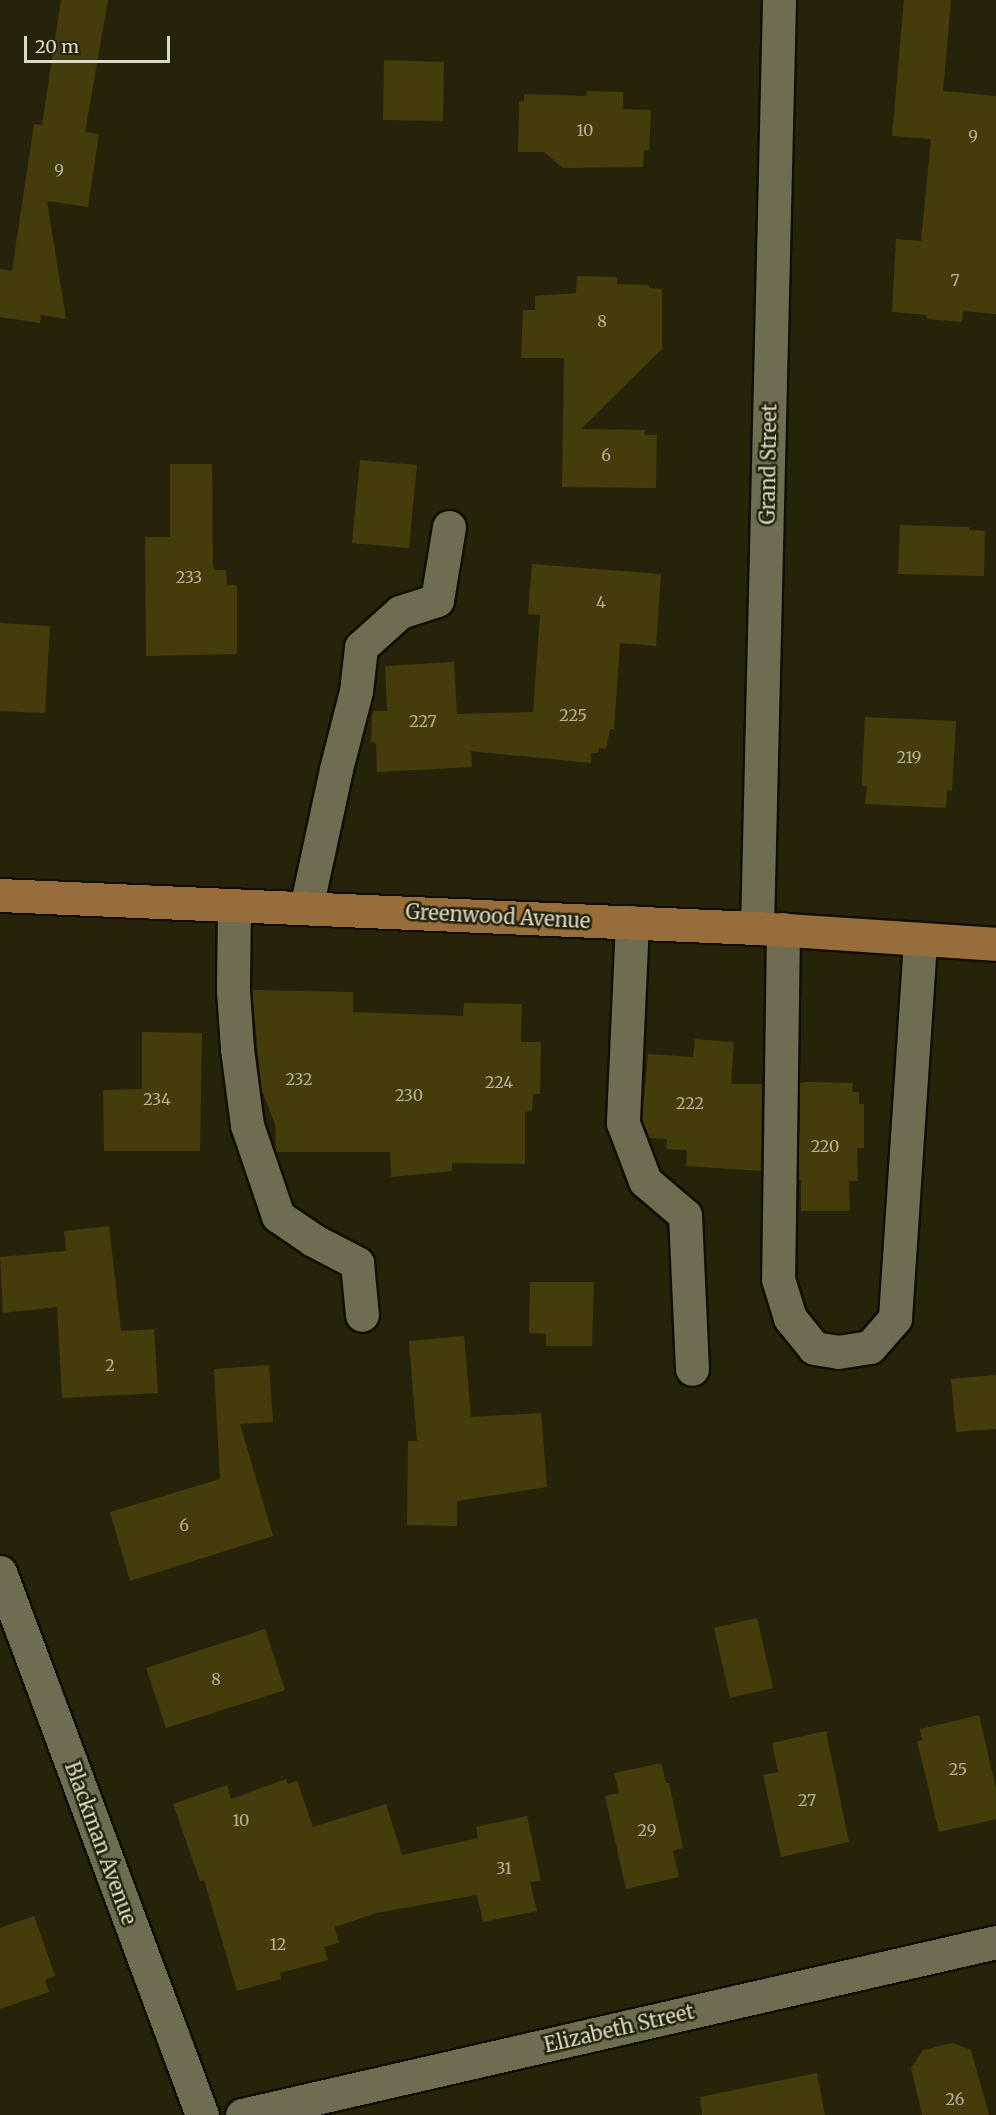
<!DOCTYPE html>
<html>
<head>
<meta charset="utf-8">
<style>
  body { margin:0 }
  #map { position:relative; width:996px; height:2115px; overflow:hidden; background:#27230b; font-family:Merriweather,serif }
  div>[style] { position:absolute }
  .building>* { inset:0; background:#453c0b }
  .roads { filter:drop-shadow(2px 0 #100c00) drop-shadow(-2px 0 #100c00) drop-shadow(0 2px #100c00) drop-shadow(0 -2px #100c00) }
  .minor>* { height:33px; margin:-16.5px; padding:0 16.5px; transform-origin:16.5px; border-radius:16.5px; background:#706c52 }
  .major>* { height:33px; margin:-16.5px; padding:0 16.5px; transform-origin:16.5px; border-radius:16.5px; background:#986d3c }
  span { translate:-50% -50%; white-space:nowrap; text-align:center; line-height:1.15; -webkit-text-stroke:5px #27230b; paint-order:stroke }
  .number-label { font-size:16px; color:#b6b29a }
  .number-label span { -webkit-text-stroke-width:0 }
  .street-label { font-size:20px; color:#dbd9ca }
  .scale { position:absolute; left:24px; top:36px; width:146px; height:27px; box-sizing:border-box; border:3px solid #dbd9ca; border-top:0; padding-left:8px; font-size:18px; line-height:21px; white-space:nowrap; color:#dbd9ca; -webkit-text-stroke:4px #27230b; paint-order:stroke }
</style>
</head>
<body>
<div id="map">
  <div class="building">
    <i style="clip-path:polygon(61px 0,108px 0,85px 132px,99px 134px,88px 207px,47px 201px,66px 319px,41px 315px,40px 323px,0 317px,0 269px,12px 271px,34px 124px,42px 125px)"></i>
    <i style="clip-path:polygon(904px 0,951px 0,943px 91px,996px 96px,996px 314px,963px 311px,962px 322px,927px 319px,927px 315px,892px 312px,896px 239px,921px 241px,931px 139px,892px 136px)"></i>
    <i style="clip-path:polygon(384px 60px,444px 62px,443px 121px,383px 120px)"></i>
    <i style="clip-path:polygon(587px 91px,623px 92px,623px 109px,651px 110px,649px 150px,644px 150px,643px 167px,563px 168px,544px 152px,518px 152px,519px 101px,524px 101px,524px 94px,586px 96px)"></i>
    <i style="clip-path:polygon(577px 276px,617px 277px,617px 284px,649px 285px,649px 288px,662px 289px,662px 349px,581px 429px,645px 430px,644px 435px,657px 435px,656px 488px,562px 487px,564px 358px,521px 358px,523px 310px,535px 310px,535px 296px,576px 293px)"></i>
    <i style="clip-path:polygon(360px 460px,417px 465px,409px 548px,352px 543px)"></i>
    <i style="clip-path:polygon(170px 464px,212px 464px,213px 565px,215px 570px,226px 570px,227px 585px,237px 585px,237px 654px,146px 656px,145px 537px,170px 537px)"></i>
    <i style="clip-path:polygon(900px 525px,969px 527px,969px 530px,985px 531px,984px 576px,898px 574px)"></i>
    <i style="clip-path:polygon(532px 564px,661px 574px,656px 646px,620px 643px,614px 729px,610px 729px,606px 749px,599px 748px,598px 753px,591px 753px,591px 763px,471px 751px,472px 767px,377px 772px,376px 743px,371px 742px,372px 717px,374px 711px,387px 711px,385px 666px,454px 662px,457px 714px,533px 712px,540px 615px,528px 614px)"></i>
    <i style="clip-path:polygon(0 623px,50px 626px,45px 713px,0 711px)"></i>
    <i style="clip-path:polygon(865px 717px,956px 721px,952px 791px,947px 790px,946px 808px,865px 804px,867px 786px,862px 786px,862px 778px)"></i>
    <i style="clip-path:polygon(252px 990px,353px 992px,353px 1012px,463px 1016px,464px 1003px,522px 1004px,521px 1042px,541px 1042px,540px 1094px,533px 1094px,532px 1111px,525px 1112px,525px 1164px,452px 1163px,452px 1171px,391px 1177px,390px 1152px,276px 1152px,275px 1124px,261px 1088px)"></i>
    <i style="clip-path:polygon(142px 1032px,202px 1033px,200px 1151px,104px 1151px,103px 1090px,142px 1089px)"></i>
    <i style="clip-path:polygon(695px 1039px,734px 1042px,731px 1084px,762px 1084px,761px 1171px,686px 1166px,687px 1150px,666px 1149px,667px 1139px,649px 1138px,642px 1120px,648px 1054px,693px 1057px)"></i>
    <i style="clip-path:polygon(808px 1082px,853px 1083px,852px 1092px,859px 1092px,859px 1104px,864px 1104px,864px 1148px,857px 1148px,858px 1181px,849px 1181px,850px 1211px,801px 1211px,801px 1180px,798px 1180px,800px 1083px)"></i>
    <i style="clip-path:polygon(109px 1226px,121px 1331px,154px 1329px,158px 1393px,62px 1398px,57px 1307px,3px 1313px,0 1257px,66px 1251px,64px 1231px)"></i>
    <i style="clip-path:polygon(530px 1282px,594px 1282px,592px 1346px,546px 1346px,546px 1334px,529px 1333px)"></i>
    <i style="clip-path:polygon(464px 1336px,471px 1417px,541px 1413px,547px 1487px,457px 1501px,457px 1526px,407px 1525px,408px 1441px,417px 1441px,409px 1341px)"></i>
    <i style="clip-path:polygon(269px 1365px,273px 1422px,240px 1424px,273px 1536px,130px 1581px,110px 1512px,220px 1479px,214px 1369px)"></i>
    <i style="clip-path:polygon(996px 1375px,996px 1429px,956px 1432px,951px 1379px)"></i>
    <i style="clip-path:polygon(757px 1618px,773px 1688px,730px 1698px,714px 1628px)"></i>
    <i style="clip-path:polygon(265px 1629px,285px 1690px,166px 1728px,146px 1668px)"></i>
    <i style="clip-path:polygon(979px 1715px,996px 1789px,996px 1819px,939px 1832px,917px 1741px,922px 1740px,920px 1729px)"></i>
    <i style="clip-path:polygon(826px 1731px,849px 1842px,781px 1857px,763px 1775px,778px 1772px,772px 1743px)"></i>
    <i style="clip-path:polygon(661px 1763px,666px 1783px,669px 1783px,683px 1848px,673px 1851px,679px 1877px,626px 1889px,605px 1796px,619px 1793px,614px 1773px)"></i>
    <i style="clip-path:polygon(286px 1779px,288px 1784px,297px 1781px,313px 1827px,386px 1804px,402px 1855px,478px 1838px,476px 1827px,527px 1816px,541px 1881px,530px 1882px,537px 1911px,483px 1922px,477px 1895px,376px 1913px,335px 1927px,339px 1943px,324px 1947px,328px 1960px,280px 1973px,281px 1979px,237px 1991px,204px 1880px,200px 1881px,173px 1804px,227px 1785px,231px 1799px)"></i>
    <i style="clip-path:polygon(34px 1916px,55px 1976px,45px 1980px,49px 1992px,0 2009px,0 1928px)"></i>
    <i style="clip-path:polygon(953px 2043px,971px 2050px,989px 2115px,922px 2115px,911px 2068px,923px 2050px)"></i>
    <i style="clip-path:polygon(817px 2073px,825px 2115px,702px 2115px,700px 2097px)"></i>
  </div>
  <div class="roads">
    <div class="minor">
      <i style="left:234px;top:905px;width:85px;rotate:90.7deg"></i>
      <i style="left:233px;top:990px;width:59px;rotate:86.1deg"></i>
      <i style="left:237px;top:1049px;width:77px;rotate:82.5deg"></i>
      <i style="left:247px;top:1125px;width:96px;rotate:71.2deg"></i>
      <i style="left:278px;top:1216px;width:42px;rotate:34.4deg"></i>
      <i style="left:313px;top:1240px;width:50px;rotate:27.6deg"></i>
      <i style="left:357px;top:1263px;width:52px;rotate:84.5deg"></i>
      <i style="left:306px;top:908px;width:142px;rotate:-77.8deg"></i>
      <i style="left:336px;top:769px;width:81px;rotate:-75.6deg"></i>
      <i style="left:356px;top:691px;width:44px;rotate:-83.5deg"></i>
      <i style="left:361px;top:647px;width:52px;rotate:-41.9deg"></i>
      <i style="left:400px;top:612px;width:39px;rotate:-18deg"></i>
      <i style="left:437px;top:600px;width:74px;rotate:-80.7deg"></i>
      <i style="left:632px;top:922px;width:201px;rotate:92.6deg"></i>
      <i style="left:623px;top:1123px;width:62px;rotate:69.2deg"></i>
      <i style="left:645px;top:1181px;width:52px;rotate:40.4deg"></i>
      <i style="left:685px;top:1215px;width:154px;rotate:87.4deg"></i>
      <i style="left:757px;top:928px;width:928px;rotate:-88.64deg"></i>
      <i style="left:783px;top:929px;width:350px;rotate:90.8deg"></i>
      <i style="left:778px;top:1279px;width:41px;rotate:72.9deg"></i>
      <i style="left:790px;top:1318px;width:38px;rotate:51deg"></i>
      <i style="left:814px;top:1348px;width:24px;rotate:9deg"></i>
      <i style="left:838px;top:1352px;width:32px;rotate:-9deg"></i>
      <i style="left:870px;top:1347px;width:38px;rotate:-49deg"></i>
      <i style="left:895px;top:1318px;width:380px;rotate:-86.2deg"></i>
      <i style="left:0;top:1572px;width:579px;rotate:69.59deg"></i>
      <i style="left:242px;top:2115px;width:774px;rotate:-12.92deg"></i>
    </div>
    <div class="major">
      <i style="left:0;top:895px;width:758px;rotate:2.5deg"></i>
      <i style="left:757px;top:928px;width:240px;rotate:3.8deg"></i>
    </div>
  </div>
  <div class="number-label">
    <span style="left:585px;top:130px">10</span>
    <span style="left:973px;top:136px">9</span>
    <span style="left:59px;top:170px">9</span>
    <span style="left:955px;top:280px">7</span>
    <span style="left:602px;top:321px">8</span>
    <span style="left:606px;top:455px">6</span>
    <span style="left:189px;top:577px">233</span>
    <span style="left:601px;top:602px">4</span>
    <span style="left:573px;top:715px">225</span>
    <span style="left:423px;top:721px">227</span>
    <span style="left:909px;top:757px">219</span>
    <span style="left:299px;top:1079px">232</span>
    <span style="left:499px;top:1082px">224</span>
    <span style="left:409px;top:1095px">230</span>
    <span style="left:157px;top:1099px">234</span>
    <span style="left:690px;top:1103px">222</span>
    <span style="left:825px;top:1146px">220</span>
    <span style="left:110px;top:1365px">2</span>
    <span style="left:184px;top:1525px">6</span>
    <span style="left:216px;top:1679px">8</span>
    <span style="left:958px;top:1769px">25</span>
    <span style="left:807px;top:1800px">27</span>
    <span style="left:241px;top:1820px">10</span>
    <span style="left:647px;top:1830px">29</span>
    <span style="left:504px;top:1868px">31</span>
    <span style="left:278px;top:1944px">12</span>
    <span style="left:955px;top:2099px">26</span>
  </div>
  <div class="street-label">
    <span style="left:768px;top:464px;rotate:-89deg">Grand Street</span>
    <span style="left:498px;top:916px;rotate:3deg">Greenwood Avenue</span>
    <span style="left:101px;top:1843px;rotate:70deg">Blackman Avenue</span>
    <span style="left:619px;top:2028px;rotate:-13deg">Elizabeth Street</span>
  </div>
  <div class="scale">20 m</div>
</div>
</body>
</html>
